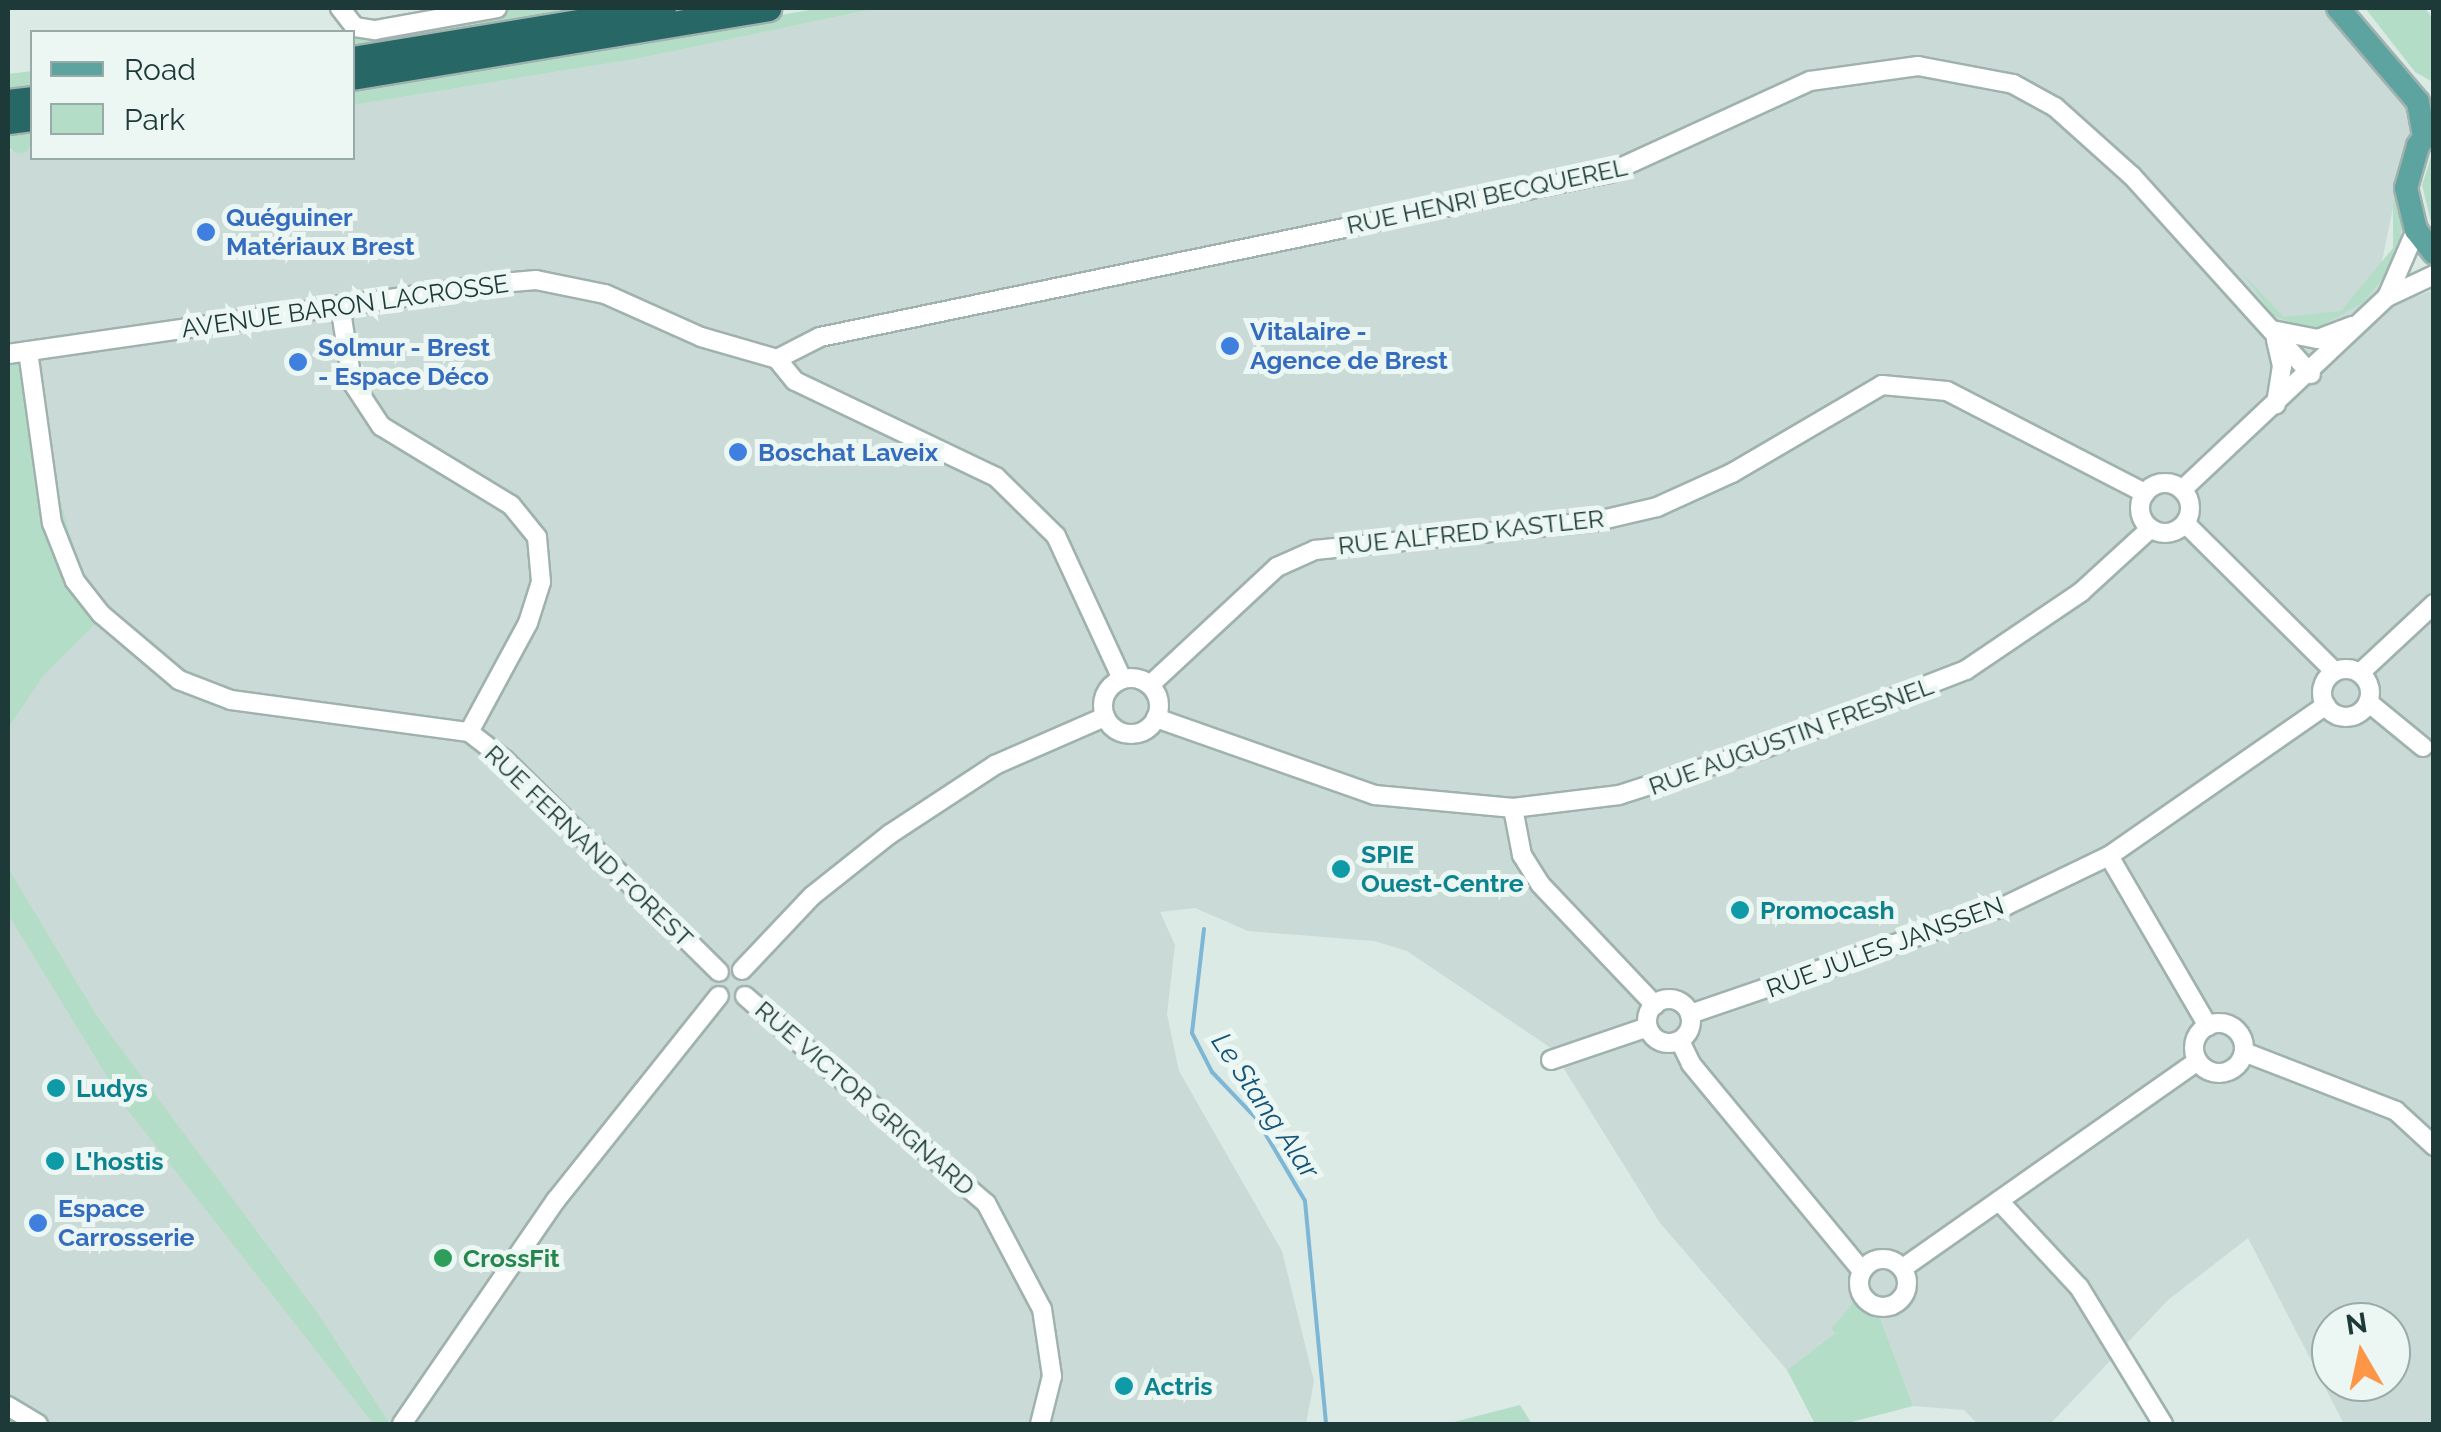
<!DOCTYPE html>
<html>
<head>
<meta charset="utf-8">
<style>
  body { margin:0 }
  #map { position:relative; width:2441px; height:1432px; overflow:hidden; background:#dceae6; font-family:Raleway,sans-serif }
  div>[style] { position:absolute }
  .built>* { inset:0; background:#cadad6 }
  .green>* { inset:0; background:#b3ddc7 }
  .round { border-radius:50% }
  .stream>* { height:4px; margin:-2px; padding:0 2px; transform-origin:2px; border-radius:2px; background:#7eb6d5 }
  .roads { filter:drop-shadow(2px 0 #9fb2ae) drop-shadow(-2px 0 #9fb2ae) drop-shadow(0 2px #9fb2ae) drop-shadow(0 -2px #9fb2ae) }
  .minor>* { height:18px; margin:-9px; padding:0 9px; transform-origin:9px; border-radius:9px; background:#fff }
  .minor>.ring { margin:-9px; padding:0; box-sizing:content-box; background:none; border:18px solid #fff; border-radius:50% }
  .major>* { height:22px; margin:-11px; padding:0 11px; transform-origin:11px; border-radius:11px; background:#5da39f }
  .highway>* { height:25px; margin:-12.5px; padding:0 12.5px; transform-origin:12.5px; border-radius:12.5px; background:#276867 }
  .dots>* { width:28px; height:28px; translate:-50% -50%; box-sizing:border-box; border:5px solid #ecf7f3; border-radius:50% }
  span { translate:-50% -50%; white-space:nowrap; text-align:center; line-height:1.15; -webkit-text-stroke:10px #ecf7f3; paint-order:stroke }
  .street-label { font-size:25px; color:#1d3a38 }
  .shop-label { font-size:25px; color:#366cbe; font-weight:700 }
  .left { translate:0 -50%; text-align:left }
  .culture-label { font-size:25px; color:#0d838f; font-weight:700 }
  .leisure-label { font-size:25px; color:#27864d; font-weight:700 }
  .water-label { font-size:28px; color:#145479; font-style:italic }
  .frame { position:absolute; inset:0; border:10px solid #1d3a38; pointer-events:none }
  .legend { position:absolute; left:30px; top:30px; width:325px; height:130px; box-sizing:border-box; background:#ecf7f3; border:2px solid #99aba8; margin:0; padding:12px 18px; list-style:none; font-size:30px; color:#1d3a38 }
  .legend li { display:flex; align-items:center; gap:20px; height:50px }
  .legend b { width:50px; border:2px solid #99aba8 }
  .north { position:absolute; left:2311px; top:1302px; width:100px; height:100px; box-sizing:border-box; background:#ecf7f3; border:2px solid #99aba8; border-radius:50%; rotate:351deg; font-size:28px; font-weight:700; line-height:40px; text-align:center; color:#1d3a38 }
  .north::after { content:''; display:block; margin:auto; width:35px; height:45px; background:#fd9747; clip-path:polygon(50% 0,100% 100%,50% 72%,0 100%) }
</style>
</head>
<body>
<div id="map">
  <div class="built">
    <i style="clip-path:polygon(evenodd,878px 8px,2322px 8px,2397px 88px,2410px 126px,2381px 266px,2415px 297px,2434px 290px,2433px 1424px,2344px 1424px,2248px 1238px,2168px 1300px,2050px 1424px,1978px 1424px,1964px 1410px,1913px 1406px,1879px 1315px,1854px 1302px,1836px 1332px,1787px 1370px,1660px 1223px,1551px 1048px,1407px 951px,1374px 941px,1248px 931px,1195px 908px,1160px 912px,1175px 945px,1167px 1014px,1179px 1071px,1282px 1251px,1314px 1381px,1306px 1424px,8px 1424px,8px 151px,32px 149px,32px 158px,352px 158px,353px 105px,641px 58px,878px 8px,2331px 1322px,2391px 1322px,2391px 1382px,2331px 1382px,2331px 1322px)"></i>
  </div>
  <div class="green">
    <i style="clip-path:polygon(518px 8px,587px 8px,353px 45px,352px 33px,392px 32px)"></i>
    <i style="clip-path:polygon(821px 8px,878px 8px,641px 58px,353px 105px,352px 90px)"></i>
    <i style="clip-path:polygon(2322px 8px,2324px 8px,2398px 87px,2409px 105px,2410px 139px,2399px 258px,2364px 302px,2312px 331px,2273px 315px,2242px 273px,2284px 317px,2341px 311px,2393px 248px,2393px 204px,2410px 126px,2397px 88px)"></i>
    <i style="clip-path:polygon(2365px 8px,2425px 8px,2433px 19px,2433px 82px,2415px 72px)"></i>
    <i style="clip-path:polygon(32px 71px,32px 88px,8px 91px,8px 74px)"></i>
    <i class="round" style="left:8px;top:129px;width:24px;height:24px"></i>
    <i style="clip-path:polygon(2433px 151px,2433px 230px,2422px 185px)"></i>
    <i style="clip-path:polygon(19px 361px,96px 623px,43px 676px,8px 728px,8px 362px)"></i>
    <i style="clip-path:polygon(8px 868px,98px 1018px,316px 1311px,390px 1424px,375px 1424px,368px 1417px,127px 1109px,8px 914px)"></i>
    <i style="clip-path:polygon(1854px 1302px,1879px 1315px,1913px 1406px,1844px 1424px,1815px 1424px,1787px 1370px,1835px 1333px,1832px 1328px)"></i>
    <i style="clip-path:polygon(1520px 1405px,1532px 1424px,1446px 1424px)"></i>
  </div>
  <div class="stream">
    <i style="left:1204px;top:929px;width:105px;rotate:96.6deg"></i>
    <i style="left:1192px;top:1033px;width:44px;rotate:62.9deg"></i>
    <i style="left:1212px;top:1072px;width:64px;rotate:46.3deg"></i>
    <i style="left:1256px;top:1118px;width:96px;rotate:59.4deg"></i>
    <i style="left:1305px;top:1201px;width:224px;rotate:84.6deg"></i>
  </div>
  <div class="roads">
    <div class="minor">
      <i style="left:340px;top:8px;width:24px;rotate:52deg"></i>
      <i style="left:355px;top:27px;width:20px;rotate:9deg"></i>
      <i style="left:375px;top:30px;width:124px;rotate:-10.2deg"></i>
      <i style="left:2387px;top:297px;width:73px;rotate:-66.6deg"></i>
      <i style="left:340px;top:305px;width:78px;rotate:81.1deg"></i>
      <i style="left:352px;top:382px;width:53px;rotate:56.6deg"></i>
      <i style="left:381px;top:426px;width:152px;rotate:31.3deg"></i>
      <i style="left:511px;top:505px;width:41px;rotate:50.9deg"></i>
      <i style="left:537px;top:537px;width:45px;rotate:84.9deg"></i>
      <i style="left:541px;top:582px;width:43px;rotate:107.6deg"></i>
      <i style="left:528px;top:623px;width:124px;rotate:118.4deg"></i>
      <i style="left:2272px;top:330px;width:47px;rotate:11.1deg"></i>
      <i style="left:2318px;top:339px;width:36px;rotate:-21deg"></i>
      <i style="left:2276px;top:340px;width:27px;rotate:77deg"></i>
      <i style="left:2282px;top:366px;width:39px;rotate:99deg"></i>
      <i style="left:28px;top:351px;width:174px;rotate:82.1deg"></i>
      <i style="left:52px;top:523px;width:62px;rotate:68.4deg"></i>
      <i style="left:75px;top:581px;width:42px;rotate:51.8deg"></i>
      <i style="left:101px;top:614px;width:102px;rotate:40.2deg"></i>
      <i style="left:179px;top:680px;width:56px;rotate:21deg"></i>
      <i style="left:231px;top:700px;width:240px;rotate:7.7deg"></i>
      <i style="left:469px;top:732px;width:46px;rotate:37.9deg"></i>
      <i style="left:505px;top:760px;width:301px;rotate:44.7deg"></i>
      <i style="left:8px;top:354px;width:498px;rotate:-8.2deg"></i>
      <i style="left:501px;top:283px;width:35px;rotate:-5deg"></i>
      <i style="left:536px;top:280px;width:70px;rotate:11.5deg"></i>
      <i style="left:605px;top:294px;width:105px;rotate:24.1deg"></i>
      <i style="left:701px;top:337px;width:79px;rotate:16.1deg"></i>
      <i style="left:777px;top:359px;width:28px;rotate:51deg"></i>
      <i style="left:795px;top:381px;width:223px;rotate:25.5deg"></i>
      <i style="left:996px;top:477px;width:84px;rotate:44.5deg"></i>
      <i style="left:1056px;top:536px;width:157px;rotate:65.2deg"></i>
      <i style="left:777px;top:359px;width:48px;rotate:-27.1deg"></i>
      <i style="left:820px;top:337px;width:806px;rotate:-11.74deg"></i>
      <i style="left:1609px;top:173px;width:221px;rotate:-24.6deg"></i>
      <i style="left:1810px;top:81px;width:109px;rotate:-7.9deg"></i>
      <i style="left:1918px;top:66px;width:97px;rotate:10.7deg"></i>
      <i style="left:2013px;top:84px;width:48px;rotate:28.7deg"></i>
      <i style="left:2055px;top:107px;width:103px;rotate:41.9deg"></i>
      <i style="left:2132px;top:176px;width:267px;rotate:47.9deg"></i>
      <i class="ring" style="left:2140px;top:483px;width:32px;height:32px"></i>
      <i style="left:2182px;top:490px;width:282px;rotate:-43.3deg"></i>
      <i style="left:2387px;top:297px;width:52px;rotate:-25.1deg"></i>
      <i style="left:2185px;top:523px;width:211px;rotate:44.8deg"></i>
      <i class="ring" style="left:2322px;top:669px;width:30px;height:30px"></i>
      <i style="left:2360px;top:673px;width:101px;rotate:-43deg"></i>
      <i class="ring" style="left:1103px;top:678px;width:38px;height:38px"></i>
      <i style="left:1150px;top:685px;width:173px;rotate:-42.9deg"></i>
      <i style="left:1277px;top:567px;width:42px;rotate:-24.1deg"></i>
      <i style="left:1315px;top:550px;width:279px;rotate:-5.8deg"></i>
      <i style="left:1593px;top:522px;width:66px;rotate:-13.2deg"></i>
      <i style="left:1657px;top:507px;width:82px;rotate:-24.4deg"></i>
      <i style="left:1732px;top:473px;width:174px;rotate:-30.4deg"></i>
      <i style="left:1882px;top:385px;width:65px;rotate:5.3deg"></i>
      <i style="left:1947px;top:391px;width:223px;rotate:27.3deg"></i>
      <i style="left:2368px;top:702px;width:71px;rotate:39.3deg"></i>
      <i style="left:1156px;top:718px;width:232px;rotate:19.4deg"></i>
      <i style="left:1375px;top:795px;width:139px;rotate:5.4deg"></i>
      <i style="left:1513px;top:808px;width:107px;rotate:-7deg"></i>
      <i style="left:1619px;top:795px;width:150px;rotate:-17.8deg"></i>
      <i style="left:1762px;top:749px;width:219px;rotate:-21.2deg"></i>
      <i style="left:1966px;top:670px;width:139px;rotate:-34.1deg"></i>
      <i style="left:2081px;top:592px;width:93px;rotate:-42.4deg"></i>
      <i style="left:1513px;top:808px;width:48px;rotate:79.2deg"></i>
      <i style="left:1522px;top:855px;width:34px;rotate:58deg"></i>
      <i style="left:1540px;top:884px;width:167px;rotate:46.5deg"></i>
      <i style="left:2109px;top:856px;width:197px;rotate:59.8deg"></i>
      <i style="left:742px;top:970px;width:102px;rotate:-46.6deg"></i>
      <i style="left:812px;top:896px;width:100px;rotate:-38.5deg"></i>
      <i style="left:890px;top:834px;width:126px;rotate:-33.3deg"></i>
      <i style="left:995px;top:765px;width:120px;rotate:-23.6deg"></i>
      <i style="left:745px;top:996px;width:318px;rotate:40.7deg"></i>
      <i style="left:986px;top:1203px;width:120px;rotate:62.2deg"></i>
      <i style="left:1042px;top:1309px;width:68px;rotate:81.5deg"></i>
      <i style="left:1052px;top:1376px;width:49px;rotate:104deg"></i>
      <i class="ring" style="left:1647px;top:999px;width:26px;height:26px"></i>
      <i style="left:1690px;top:1014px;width:333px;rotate:-18.9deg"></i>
      <i style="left:2005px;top:906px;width:115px;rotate:-25.7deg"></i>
      <i style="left:2109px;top:856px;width:264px;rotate:-34.8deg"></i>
      <i class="ring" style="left:2194px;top:1023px;width:32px;height:32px"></i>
      <i style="left:1680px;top:1041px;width:25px;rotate:64deg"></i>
      <i style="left:1691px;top:1064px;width:268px;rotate:50.4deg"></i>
      <i style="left:2244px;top:1052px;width:163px;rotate:21.2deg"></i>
      <i style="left:2396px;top:1111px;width:52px;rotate:42.6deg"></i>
      <i style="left:1551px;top:1060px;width:102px;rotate:-18.8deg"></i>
      <i style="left:1999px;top:1201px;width:117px;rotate:47.1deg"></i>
      <i style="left:2079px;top:1287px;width:161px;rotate:58.5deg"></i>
      <i class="ring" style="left:1859px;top:1259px;width:30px;height:30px"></i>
      <i style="left:1903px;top:1268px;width:360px;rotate:-35.1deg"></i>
      <i style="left:8px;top:1406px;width:35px;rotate:31deg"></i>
      <i style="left:402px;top:1424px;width:272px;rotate:-55.5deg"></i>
      <i style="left:556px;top:1200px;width:261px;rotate:-51.4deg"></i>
    </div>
    <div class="major">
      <i style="left:2338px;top:8px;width:123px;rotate:49.6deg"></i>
      <i style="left:2418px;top:102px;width:36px;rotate:80deg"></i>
      <i style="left:2433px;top:126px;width:25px;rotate:127deg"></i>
      <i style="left:2418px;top:146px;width:44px;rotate:105.9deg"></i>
      <i style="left:2406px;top:188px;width:43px;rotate:76.6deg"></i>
      <i style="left:2416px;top:230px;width:29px;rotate:52deg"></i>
    </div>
    <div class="highway">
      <i style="left:352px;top:59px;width:315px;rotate:-9.3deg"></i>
      <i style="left:352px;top:77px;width:422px;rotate:-9.4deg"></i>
      <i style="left:8px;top:102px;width:24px;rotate:-7deg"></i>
      <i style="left:8px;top:121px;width:24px;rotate:-7deg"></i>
    </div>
  </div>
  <div class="dots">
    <i style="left:206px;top:232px;background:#3f7fe0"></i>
    <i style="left:1230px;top:346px;background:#3f7fe0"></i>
    <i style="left:298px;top:362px;background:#3f7fe0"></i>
    <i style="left:738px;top:452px;background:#3f7fe0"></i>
    <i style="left:1341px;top:869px;background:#0f9aa8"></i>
    <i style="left:1740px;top:910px;background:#0f9aa8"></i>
    <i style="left:56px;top:1088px;background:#0f9aa8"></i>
    <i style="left:55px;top:1161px;background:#0f9aa8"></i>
    <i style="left:38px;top:1223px;background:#3f7fe0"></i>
    <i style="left:443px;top:1258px;background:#2e9e5b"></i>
    <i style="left:1124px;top:1386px;background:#0f9aa8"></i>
  </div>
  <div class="street-label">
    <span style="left:1487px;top:196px;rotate:-12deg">RUE HENRI BECQUEREL</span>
    <span style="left:345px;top:306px;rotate:-8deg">AVENUE BARON LACROSSE</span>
    <span style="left:1471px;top:532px;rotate:-6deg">RUE ALFRED KASTLER</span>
    <span style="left:1791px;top:736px;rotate:-20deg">RUE AUGUSTIN FRESNEL</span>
    <span style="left:589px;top:846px;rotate:44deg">RUE FERNAND FOREST</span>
    <span style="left:1885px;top:947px;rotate:-20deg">RUE JULES JANSSEN</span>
    <span style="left:865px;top:1098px;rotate:41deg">RUE VICTOR GRIGNARD</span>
  </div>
  <div class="shop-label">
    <span class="left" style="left:226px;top:232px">Quéguiner<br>Matériaux Brest</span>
    <span class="left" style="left:1250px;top:346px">Vitalaire -<br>Agence de Brest</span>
    <span class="left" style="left:318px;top:362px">Solmur - Brest<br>- Espace Déco</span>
    <span class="left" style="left:758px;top:452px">Boschat Laveix</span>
    <span class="left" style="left:58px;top:1223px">Espace<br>Carrosserie</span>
  </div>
  <div class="culture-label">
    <span class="left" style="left:1361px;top:869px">SPIE<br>Ouest-Centre</span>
    <span class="left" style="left:1760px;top:910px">Promocash</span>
    <span class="left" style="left:76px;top:1088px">Ludys</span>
    <span class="left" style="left:75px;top:1161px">L'hostis</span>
    <span class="left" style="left:1144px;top:1386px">Actris</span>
  </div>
  <div class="leisure-label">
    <span class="left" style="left:463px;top:1258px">CrossFit</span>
  </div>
  <div class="water-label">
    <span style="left:1265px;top:1106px;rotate:56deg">Le Stang Alar</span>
  </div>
  <div class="frame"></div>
  <ul class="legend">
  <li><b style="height:12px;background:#5da39f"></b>Road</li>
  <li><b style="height:28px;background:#b3ddc7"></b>Park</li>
  </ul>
  <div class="north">N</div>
</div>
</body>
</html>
